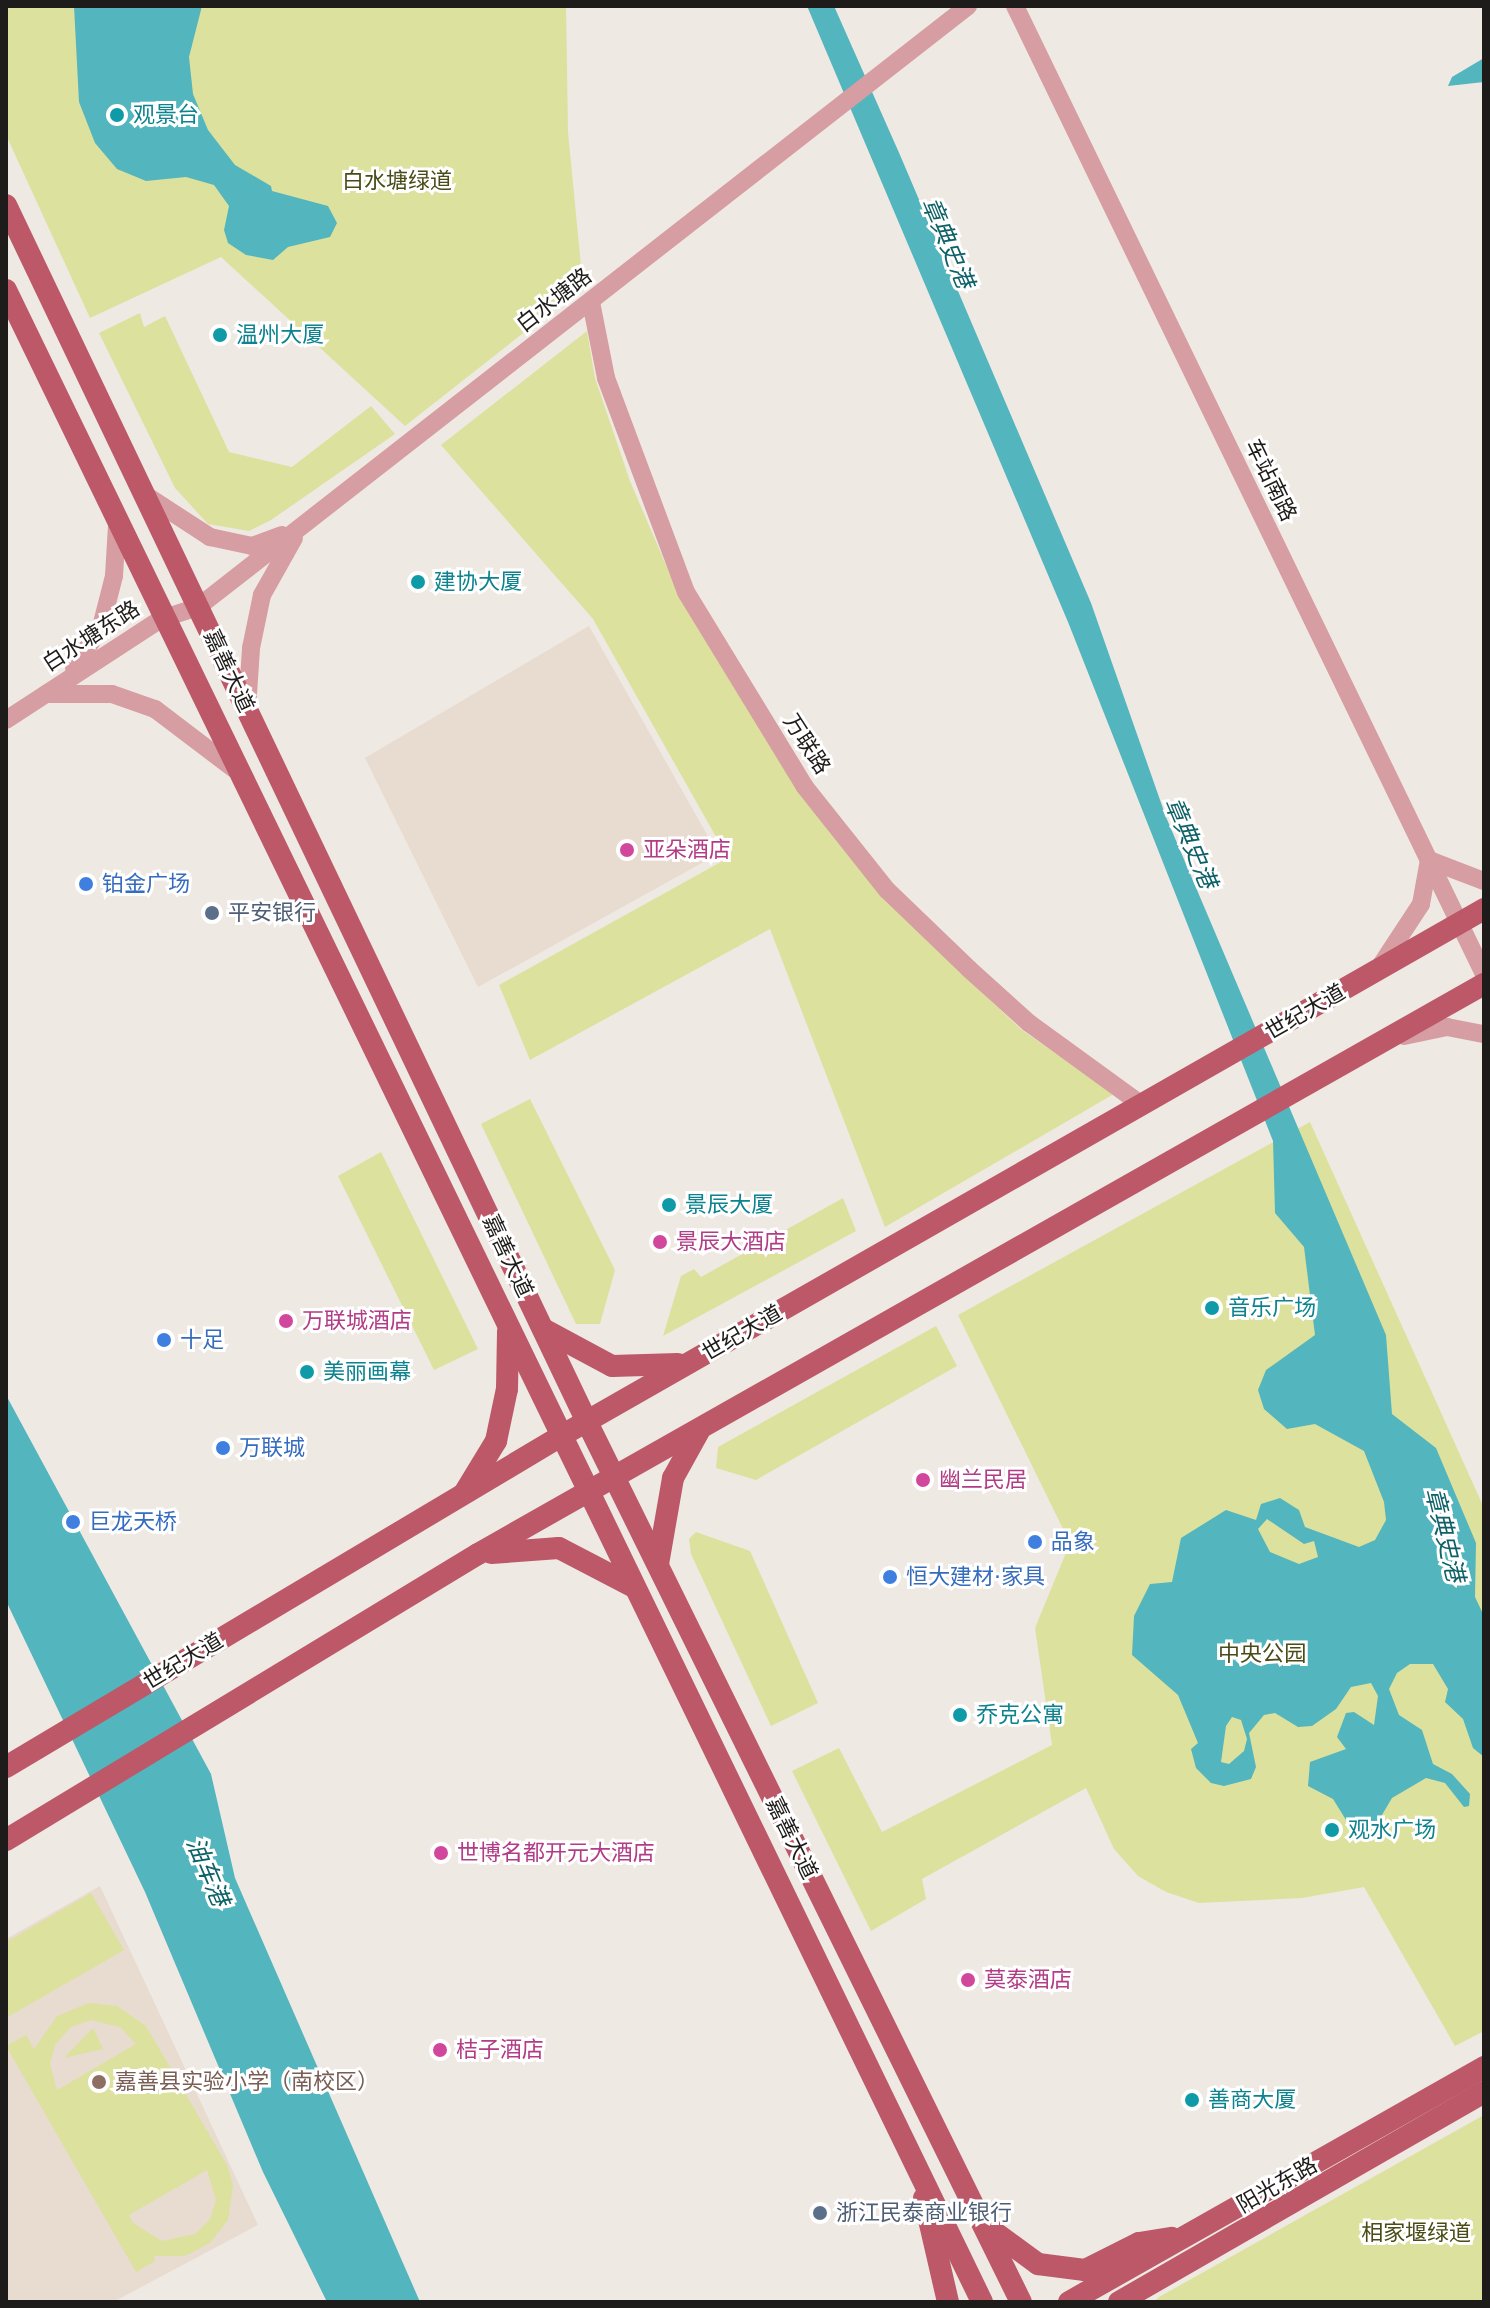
<!DOCTYPE html>
<html>
<head>
<meta charset="utf-8">
<style>
  body { margin:0 }
  #map { position:relative; width:1490px; height:2308px; overflow:hidden; background:#efe9e3; font-family:"DejaVu Sans","Noto Sans SC",sans-serif }
  div>[style] { position:absolute }
  .built>* { inset:0; background:#e8dbd0 }
  .green>* { inset:0; background:#dde19e }
  .water>* { inset:0; background:#53b5bd }
  .minor>* { height:18px; margin:-9px; padding:0 9px; transform-origin:9px; border-radius:9px; background:#d69da3 }
  .major>* { height:22px; margin:-11px; padding:0 11px; transform-origin:11px; border-radius:11px; background:#bc5868 }
  .dots>* { width:22px; height:22px; translate:-50% -50%; box-sizing:border-box; border:4px solid #fff; border-radius:50% }
  span { translate:-50% -50%; white-space:nowrap; text-align:center; line-height:1.15; -webkit-text-stroke:6px #fff; paint-order:stroke }
  .culture-label { font-size:22px; color:#0d838f }
  .left { translate:0 -50%; text-align:left }
  .park-label { font-size:22px; color:#4a4b16 }
  .street-label { font-size:22px; color:#1e1c1a }
  .hotel-label { font-size:22px; color:#b23c85 }
  .shop-label { font-size:22px; color:#366cbe }
  .service-label { font-size:22px; color:#4e5e75 }
  .education-label { font-size:22px; color:#785e54 }
  .water-label { font-size:24px; color:#0d6167; font-style:italic }
  .frame { position:absolute; inset:0; border:8px solid #1e1c1a; pointer-events:none }
</style>
</head>
<body>
<div id="map">
  <div class="built">
    <i style="clip-path:polygon(589px 626px,718px 854px,478px 987px,365px 758px)"></i>
    <i style="clip-path:polygon(100px 1886px,258px 2225px,113px 2302px,6px 2302px,6px 1939px)"></i>
  </div>
  <div class="green">
    <i style="clip-path:polygon(6px 6px,566px 6px,568px 132px,583px 286px,405px 426px,221px 257px,90px 318px,6px 135px)"></i>
    <i style="clip-path:polygon(140px 313px,144px 327px,165px 316px,229px 452px,292px 467px,371px 406px,395px 434px,271px 520px,249px 531px,208px 524px,175px 488px,99px 333px)"></i>
    <i style="clip-path:polygon(587px 331px,595px 378px,630px 481px,678px 593px,798px 790px,962px 974px,1022px 1030px,1114px 1094px,885px 1227px,770px 929px,530px 1060px,499px 985px,728px 858px,593px 619px,441px 445px)"></i>
    <i style="clip-path:polygon(530px 1099px,615px 1270px,600px 1324px,576px 1324px,481px 1124px)"></i>
    <i style="clip-path:polygon(1310px 1122px,1484px 1508px,1484px 2031px,1455px 2046px,1364px 1887px,1302px 1898px,1199px 1903px,1166px 1892px,1138px 1876px,1114px 1849px,1086px 1788px,922px 1879px,926px 1899px,871px 1931px,792px 1771px,839px 1748px,882px 1832px,1052px 1745px,1035px 1628px,1070px 1543px,958px 1315px)"></i>
    <i style="clip-path:polygon(381px 1152px,478px 1349px,434px 1370px,338px 1176px)"></i>
    <i style="clip-path:polygon(843px 1198px,856px 1231px,663px 1336px,681px 1276px,694px 1269px,701px 1277px)"></i>
    <i style="clip-path:polygon(936px 1326px,957px 1366px,756px 1480px,716px 1468px,718px 1447px)"></i>
    <i style="clip-path:polygon(696px 1532px,750px 1551px,818px 1703px,771px 1726px,691px 1554px,689px 1539px)"></i>
    <i style="clip-path:polygon(91px 1893px,124px 1950px,6px 2018px,6px 1942px)"></i>
    <i style="clip-path:polygon(evenodd,89px 2003px,117px 2006px,146px 2026px,227px 2165px,233px 2185px,228px 2220px,210px 2243px,185px 2256px,154px 2256px,155px 2261px,136px 2272px,6px 2046px,26px 2035px,34px 2049px,57px 2016px,89px 2003px,91px 2020px,120px 2027px,136px 2044px,57px 2090px,50px 2064px,55px 2045px,71px 2027px,91px 2020px,89px 2003px,207px 2170px,216px 2200px,210px 2219px,195px 2234px,162px 2241px,133px 2223px,129px 2215px,207px 2170px)"></i>
    <i style="clip-path:polygon(93px 2028px,103px 2049px,64px 2058px)"></i>
    <i style="clip-path:polygon(1484px 2115px,1484px 2302px,1153px 2302px,1159px 2297px)"></i>
  </div>
  <div class="water">
    <i style="clip-path:polygon(74px 6px,202px 6px,189px 57px,193px 94px,208px 130px,235px 165px,271px 186px,272px 191px,328px 206px,337px 223px,330px 237px,288px 247px,273px 260px,246px 255px,228px 243px,224px 230px,229px 206px,214px 185px,186px 177px,146px 181px,117px 169px,95px 143px,79px 102px)"></i>
    <i style="clip-path:polygon(evenodd,807px 6px,834px 6px,900px 155px,1091px 603px,1166px 817px,1386px 1335px,1392px 1414px,1436px 1448px,1476px 1543px,1475px 1597px,1484px 1616px,1484px 1757px,1473px 1748px,1463px 1719px,1445px 1702px,1448px 1689px,1433px 1664px,1410px 1664px,1397px 1673px,1389px 1689px,1399px 1715px,1422px 1730px,1433px 1764px,1452px 1774px,1470px 1794px,1469px 1806px,1464px 1807px,1445px 1783px,1426px 1778px,1392px 1798px,1376px 1825px,1351px 1828px,1333px 1799px,1308px 1786px,1310px 1762px,1346px 1749px,1337px 1737px,1346px 1713px,1354px 1712px,1374px 1725px,1378px 1696px,1371px 1683px,1351px 1687px,1336px 1709px,1312px 1726px,1298px 1727px,1275px 1713px,1264px 1715px,1249px 1733px,1256px 1767px,1251px 1779px,1224px 1786px,1211px 1783px,1196px 1768px,1191px 1749px,1198px 1743px,1178px 1695px,1132px 1655px,1134px 1616px,1150px 1584px,1172px 1582px,1181px 1538px,1226px 1510px,1256px 1520px,1261px 1504px,1280px 1498px,1299px 1510px,1305px 1527px,1359px 1547px,1375px 1540px,1386px 1520px,1384px 1502px,1364px 1451px,1315px 1424px,1287px 1429px,1264px 1409px,1258px 1390px,1266px 1370px,1315px 1335px,1304px 1247px,1275px 1213px,1273px 1141px,1068px 622px,807px 6px,1267px 1519px,1304px 1544px,1314px 1541px,1318px 1557px,1299px 1564px,1270px 1552px,1258px 1529px,1267px 1519px,807px 6px,1232px 1717px,1241px 1720px,1247px 1739px,1244px 1751px,1229px 1764px,1221px 1762px,1226px 1726px,1232px 1717px)"></i>
    <i style="clip-path:polygon(1484px 58px,1484px 82px,1448px 86px,1452px 77px)"></i>
    <i style="clip-path:polygon(6px 1395px,211px 1774px,235px 1878px,420px 2302px,327px 2302px,263px 2172px,145px 1892px,8px 1605px)"></i>
  </div>
  <div class="minor">
    <i style="left:1015px;top:6px;width:1076px;rotate:64.15deg"></i>
    <i style="left:591px;top:302px;width:77px;rotate:78.8deg"></i>
    <i style="left:606px;top:378px;width:228px;rotate:69.5deg"></i>
    <i style="left:686px;top:592px;width:228px;rotate:58.6deg"></i>
    <i style="left:805px;top:787px;width:132px;rotate:51.5deg"></i>
    <i style="left:887px;top:890px;width:114px;rotate:43.9deg"></i>
    <i style="left:969px;top:969px;width:81px;rotate:42deg"></i>
    <i style="left:1029px;top:1023px;width:140px;rotate:36deg"></i>
    <i style="left:144px;top:494px;width:79px;rotate:33.1deg"></i>
    <i style="left:210px;top:537px;width:43px;rotate:12.1deg"></i>
    <i style="left:252px;top:546px;width:32px;rotate:-20deg"></i>
    <i style="left:74px;top:668px;width:49px;rotate:-56.6deg"></i>
    <i style="left:101px;top:627px;width:53px;rotate:-75.7deg"></i>
    <i style="left:114px;top:576px;width:50px;rotate:-86.6deg"></i>
    <i style="left:46px;top:694px;width:66px"></i>
    <i style="left:112px;top:694px;width:46px;rotate:19.2deg"></i>
    <i style="left:155px;top:709px;width:99px;rotate:37.2deg"></i>
    <i style="left:247px;top:709px;width:61px;rotate:-86.2deg"></i>
    <i style="left:251px;top:648px;width:54px;rotate:-78.3deg"></i>
    <i style="left:262px;top:595px;width:65px;rotate:-60.7deg"></i>
    <i style="left:6px;top:720px;width:185px;rotate:-33.1deg"></i>
    <i style="left:161px;top:619px;width:39px;rotate:-18deg"></i>
    <i style="left:198px;top:607px;width:977px;rotate:-37.97deg"></i>
    <i style="left:1381px;top:965px;width:73px;rotate:-56.7deg"></i>
    <i style="left:1421px;top:904px;width:45px;rotate:-79.7deg"></i>
    <i style="left:1429px;top:860px;width:59px;rotate:20.9deg"></i>
    <i style="left:1404px;top:1036px;width:44px;rotate:-11.8deg"></i>
    <i style="left:1447px;top:1027px;width:38px;rotate:11deg"></i>
  </div>
  <div class="major">
    <i style="left:6px;top:205px;width:1349px;rotate:64.48deg"></i>
    <i style="left:587px;top:1422px;width:981px;rotate:63.75deg"></i>
    <i style="left:6px;top:290px;width:2236px;rotate:64.12deg"></i>
    <i style="left:543px;top:1329px;width:78px;rotate:28.2deg"></i>
    <i style="left:612px;top:1366px;width:66px;rotate:-1.7deg"></i>
    <i style="left:465px;top:1492px;width:60px;rotate:-58.7deg"></i>
    <i style="left:496px;top:1441px;width:53px;rotate:-78.1deg"></i>
    <i style="left:507px;top:1389px;width:57px;rotate:-89deg"></i>
    <i style="left:491px;top:1553px;width:68px;rotate:-4.2deg"></i>
    <i style="left:559px;top:1548px;width:85px;rotate:27.5deg"></i>
    <i style="left:658px;top:1564px;width:87px;rotate:-80.1deg"></i>
    <i style="left:673px;top:1478px;width:54px;rotate:-61deg"></i>
    <i style="left:6px;top:1767px;width:646px;rotate:-30.81deg"></i>
    <i style="left:561px;top:1436px;width:1063px;rotate:-29.72deg"></i>
    <i style="left:6px;top:1840px;width:552px;rotate:-31.21deg"></i>
    <i style="left:478px;top:1554px;width:1156px;rotate:-29.54deg"></i>
    <i style="left:924px;top:2198px;width:107px;rotate:77deg"></i>
    <i style="left:989px;top:2222px;width:10px;rotate:66deg"></i>
    <i style="left:993px;top:2231px;width:56px;rotate:36.3deg"></i>
    <i style="left:1038px;top:2264px;width:47px;rotate:7.3deg"></i>
    <i style="left:1085px;top:2270px;width:60px;rotate:-26.6deg"></i>
    <i style="left:1139px;top:2243px;width:33px;rotate:-9deg"></i>
    <i style="left:1069px;top:2302px;width:477px;rotate:-29.5deg"></i>
    <i style="left:1119px;top:2302px;width:421px;rotate:-29.9deg"></i>
  </div>
  <div class="dots">
    <i style="left:117px;top:115px;background:#0f9aa8"></i>
    <i style="left:220px;top:335px;background:#0f9aa8"></i>
    <i style="left:418px;top:582px;background:#0f9aa8"></i>
    <i style="left:627px;top:850px;background:#d1479c"></i>
    <i style="left:86px;top:884px;background:#3f7fe0"></i>
    <i style="left:212px;top:913px;background:#5c6f8a"></i>
    <i style="left:669px;top:1205px;background:#0f9aa8"></i>
    <i style="left:660px;top:1242px;background:#d1479c"></i>
    <i style="left:1212px;top:1308px;background:#0f9aa8"></i>
    <i style="left:286px;top:1321px;background:#d1479c"></i>
    <i style="left:164px;top:1340px;background:#3f7fe0"></i>
    <i style="left:307px;top:1372px;background:#0f9aa8"></i>
    <i style="left:223px;top:1448px;background:#3f7fe0"></i>
    <i style="left:923px;top:1480px;background:#d1479c"></i>
    <i style="left:73px;top:1522px;background:#3f7fe0"></i>
    <i style="left:1035px;top:1542px;background:#3f7fe0"></i>
    <i style="left:890px;top:1577px;background:#3f7fe0"></i>
    <i style="left:960px;top:1715px;background:#0f9aa8"></i>
    <i style="left:1332px;top:1830px;background:#0f9aa8"></i>
    <i style="left:441px;top:1853px;background:#d1479c"></i>
    <i style="left:968px;top:1980px;background:#d1479c"></i>
    <i style="left:440px;top:2050px;background:#d1479c"></i>
    <i style="left:99px;top:2082px;background:#8d6e63"></i>
    <i style="left:1192px;top:2100px;background:#0f9aa8"></i>
    <i style="left:820px;top:2213px;background:#5c6f8a"></i>
  </div>
  <div class="culture-label">
    <span class="left" style="left:133px;top:115px">观景台</span>
    <span class="left" style="left:236px;top:335px">温州大厦</span>
    <span class="left" style="left:434px;top:582px">建协大厦</span>
    <span class="left" style="left:685px;top:1205px">景辰大厦</span>
    <span class="left" style="left:1228px;top:1308px">音乐广场</span>
    <span class="left" style="left:323px;top:1372px">美丽画幕</span>
    <span class="left" style="left:976px;top:1715px">乔克公寓</span>
    <span class="left" style="left:1348px;top:1830px">观水广场</span>
    <span class="left" style="left:1208px;top:2100px">善商大厦</span>
  </div>
  <div class="park-label">
    <span style="left:397px;top:181px">白水塘绿道</span>
    <span style="left:1262px;top:1654px">中央公园</span>
    <span style="left:1416px;top:2233px">相家堰绿道</span>
  </div>
  <div class="street-label">
    <span style="left:554px;top:300px;rotate:-38deg">白水塘路</span>
    <span style="left:1271px;top:480px;rotate:64deg">车站南路</span>
    <span style="left:91px;top:636px;rotate:-33deg">白水塘东路</span>
    <span style="left:229px;top:671px;rotate:65deg">嘉善大道</span>
    <span style="left:807px;top:744px;rotate:57deg">万联路</span>
    <span style="left:1305px;top:1012px;rotate:-30deg">世纪大道</span>
    <span style="left:508px;top:1256px;rotate:65deg">嘉善大道</span>
    <span style="left:742px;top:1333px;rotate:-30deg">世纪大道</span>
    <span style="left:183px;top:1661px;rotate:-31deg">世纪大道</span>
    <span style="left:792px;top:1838px;rotate:64deg">嘉善大道</span>
    <span style="left:1277px;top:2185px;rotate:-30deg">阳光东路</span>
  </div>
  <div class="hotel-label">
    <span class="left" style="left:643px;top:850px">亚朵酒店</span>
    <span class="left" style="left:676px;top:1242px">景辰大酒店</span>
    <span class="left" style="left:302px;top:1321px">万联城酒店</span>
    <span class="left" style="left:939px;top:1480px">幽兰民居</span>
    <span class="left" style="left:457px;top:1853px">世博名都开元大酒店</span>
    <span class="left" style="left:984px;top:1980px">莫泰酒店</span>
    <span class="left" style="left:456px;top:2050px">桔子酒店</span>
  </div>
  <div class="shop-label">
    <span class="left" style="left:102px;top:884px">铂金广场</span>
    <span class="left" style="left:180px;top:1340px">十足</span>
    <span class="left" style="left:239px;top:1448px">万联城</span>
    <span class="left" style="left:89px;top:1522px">巨龙天桥</span>
    <span class="left" style="left:1051px;top:1542px">品象</span>
    <span class="left" style="left:906px;top:1577px">恒大建材·家具</span>
  </div>
  <div class="service-label">
    <span class="left" style="left:228px;top:913px">平安银行</span>
    <span class="left" style="left:836px;top:2213px">浙江民泰商业银行</span>
  </div>
  <div class="education-label">
    <span class="left" style="left:115px;top:2082px">嘉善县实验小学（南校区）</span>
  </div>
  <div class="water-label">
    <span style="left:947px;top:243px;rotate:67deg">章典史港</span>
    <span style="left:1190px;top:843px;rotate:67deg">章典史港</span>
    <span style="left:1444px;top:1535px;rotate:76deg">章典史港</span>
    <span style="left:207px;top:1872px;rotate:67deg">油车港</span>
  </div>
  <div class="frame"></div>
</div>
</body>
</html>
